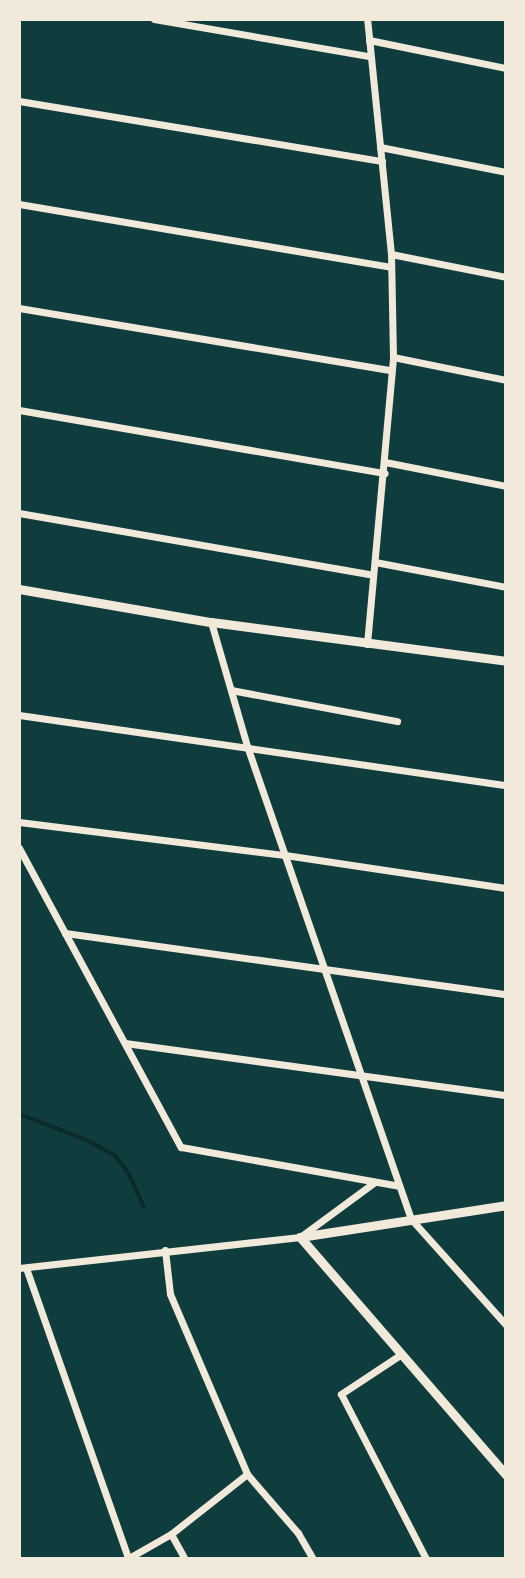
<!DOCTYPE html>
<html>
<head>
<meta charset="utf-8">
<style>
  body { margin:0 }
  #map { position:relative; width:525px; height:1578px; overflow:hidden; background:#0f3d3e; font-family:Manrope,sans-serif }
  div>[style] { position:absolute }
  .stream>* { height:3.5px; margin:-1.75px; padding:0 1.75px; transform-origin:1.75px; border-radius:1.75px; background:#0a2a2b }
  .minor>* { height:7px; margin:-3.5px; padding:0 3.5px; transform-origin:3.5px; border-radius:3.5px; background:#f1e9da }
  .tertiary>* { height:9px; margin:-4.5px; padding:0 4.5px; transform-origin:4.5px; border-radius:4.5px; background:#f1e9da }
  span { translate:-50% -50%; white-space:nowrap; text-align:center; line-height:1.15; -webkit-text-stroke:7px #f1e9da; paint-order:stroke }
  .frame { position:absolute; inset:0; border:21px solid #f1e9da; pointer-events:none }
</style>
</head>
<body>
<div id="map">
  <div class="stream">
    <i style="left:19px;top:1114px;width:75px;rotate:21.1deg"></i>
    <i style="left:89px;top:1141px;width:31px;rotate:29deg"></i>
    <i style="left:116px;top:1156px;width:20px;rotate:53deg"></i>
    <i style="left:128px;top:1172px;width:38px;rotate:65deg"></i>
  </div>
  <div class="minor">
    <i style="left:154px;top:19px;width:218px;rotate:9.8deg"></i>
    <i style="left:369px;top:40px;width:140px;rotate:11.6deg"></i>
    <i style="left:19px;top:101px;width:368px;rotate:9.4deg"></i>
    <i style="left:380px;top:147px;width:128px;rotate:11.2deg"></i>
    <i style="left:19px;top:204px;width:377px;rotate:9.6deg"></i>
    <i style="left:391px;top:254px;width:117px;rotate:11.3deg"></i>
    <i style="left:19px;top:308px;width:377px;rotate:9.5deg"></i>
    <i style="left:393px;top:357px;width:115px;rotate:11.5deg"></i>
    <i style="left:19px;top:410px;width:371px;rotate:9.8deg"></i>
    <i style="left:385px;top:462px;width:123px;rotate:11.2deg"></i>
    <i style="left:19px;top:513px;width:359px;rotate:9.9deg"></i>
    <i style="left:375px;top:562px;width:133px;rotate:10.8deg"></i>
    <i style="left:211px;top:622px;width:129px;rotate:73.8deg"></i>
    <i style="left:247px;top:746px;width:501px;rotate:70.88deg"></i>
    <i style="left:411px;top:1219px;width:142px;rotate:48.1deg"></i>
    <i style="left:367px;top:644px;width:288px;rotate:-84.8deg"></i>
    <i style="left:393px;top:357px;width:103px;rotate:-91.1deg"></i>
    <i style="left:391px;top:254px;width:236px;rotate:-95.8deg"></i>
    <i style="left:231px;top:690px;width:169px;rotate:10.6deg"></i>
    <i style="left:19px;top:715px;width:492px;rotate:8.2deg"></i>
    <i style="left:19px;top:822px;width:268px;rotate:7.1deg"></i>
    <i style="left:285px;top:855px;width:223px;rotate:8.5deg"></i>
    <i style="left:19px;top:848px;width:340px;rotate:61.6deg"></i>
    <i style="left:181px;top:1147px;width:221px;rotate:10.1deg"></i>
    <i style="left:65px;top:933px;width:445px;rotate:7.9deg"></i>
    <i style="left:125px;top:1043px;width:385px;rotate:7.8deg"></i>
    <i style="left:165px;top:1250px;width:44px;rotate:83.5deg"></i>
    <i style="left:170px;top:1294px;width:196px;rotate:66.8deg"></i>
    <i style="left:247px;top:1474px;width:78px;rotate:49.2deg"></i>
    <i style="left:298px;top:1533px;width:30px;rotate:60deg"></i>
    <i style="left:19px;top:1268px;width:283px;rotate:-6.3deg"></i>
    <i style="left:300px;top:1237px;width:93px;rotate:-36.3deg"></i>
    <i style="left:26px;top:1268px;width:307px;rotate:70.6deg"></i>
    <i style="left:400px;top:1355px;width:71px;rotate:146.5deg"></i>
    <i style="left:341px;top:1394px;width:186px;rotate:62.7deg"></i>
    <i style="left:171px;top:1534px;width:29px;rotate:61deg"></i>
    <i style="left:127px;top:1559px;width:51px;rotate:-29.6deg"></i>
    <i style="left:171px;top:1534px;width:97px;rotate:-38.3deg"></i>
  </div>
  <div class="tertiary">
    <i style="left:19px;top:589px;width:195px;rotate:9.8deg"></i>
    <i style="left:211px;top:622px;width:298px;rotate:7.5deg"></i>
    <i style="left:300px;top:1237px;width:315px;rotate:49.1deg"></i>
    <i style="left:300px;top:1237px;width:208px;rotate:-8.8deg"></i>
  </div>
  <div class="frame"></div>
</div>
</body>
</html>
